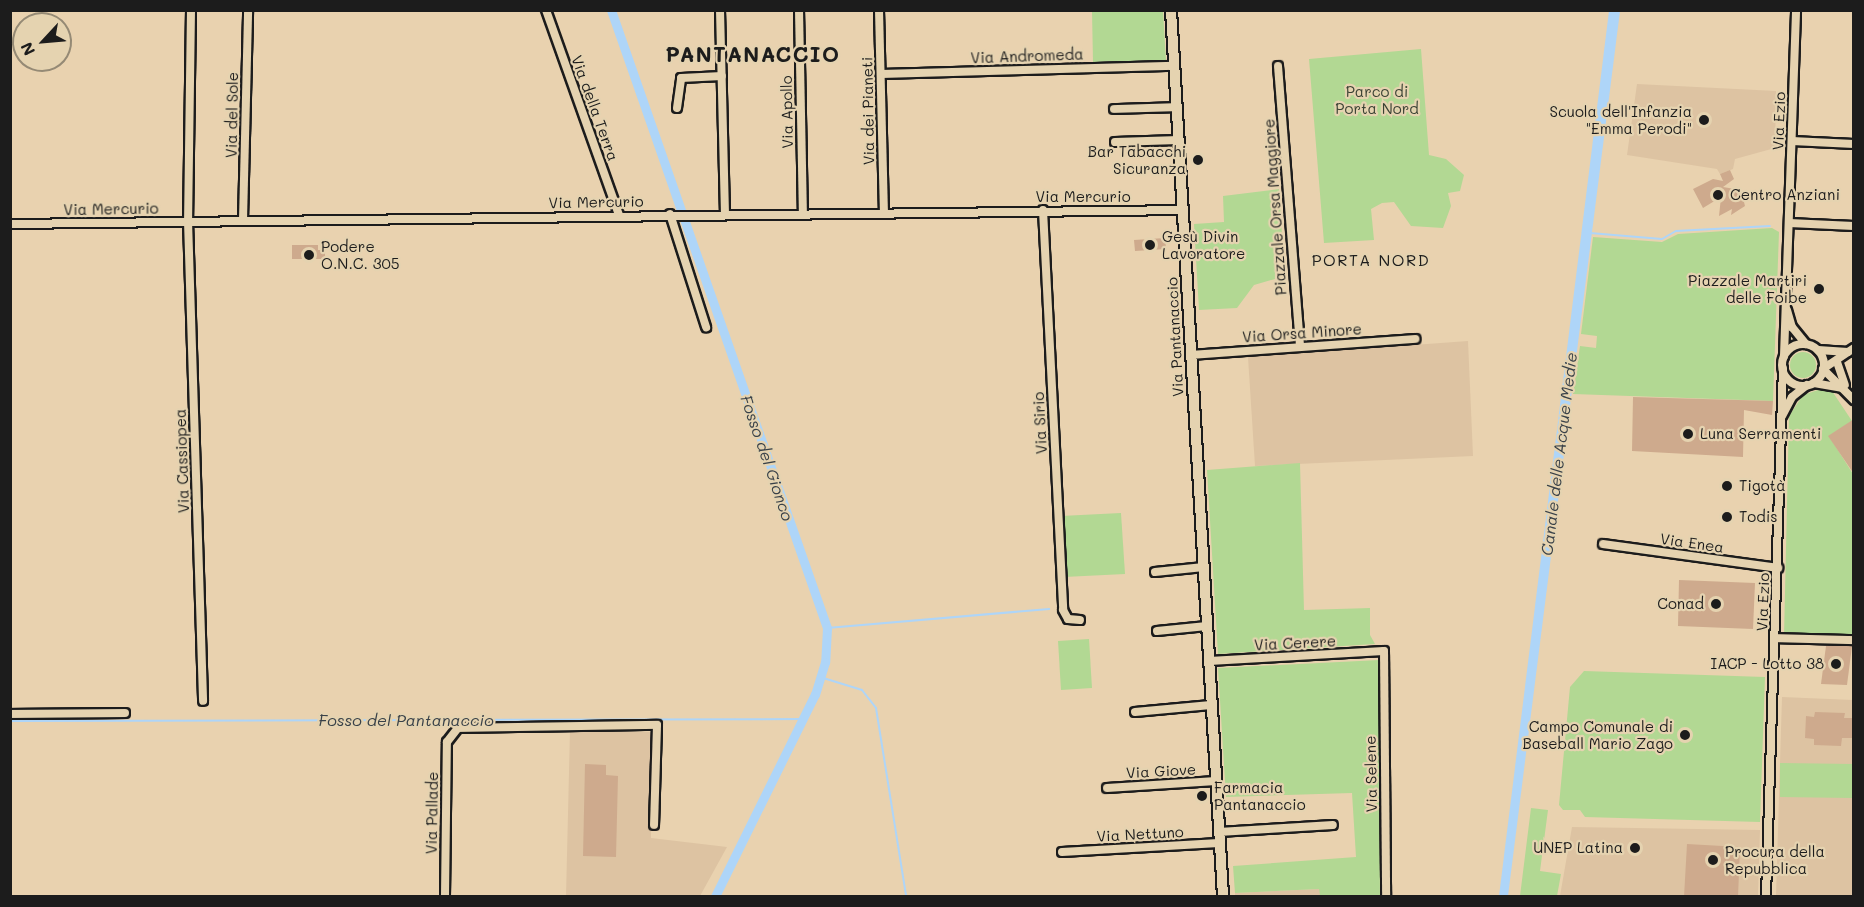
<!DOCTYPE html>
<html>
<head>
<meta charset="utf-8">
<style>
  body { margin:0 }
  #map { position:relative; width:1864px; height:907px; overflow:hidden; background:#e9d2af; font-family:Mali,sans-serif }
  div>[style] { position:absolute }
  .built>* { inset:0; background:#ddc3a2 }
  .green>* { inset:0; background:#b2d893 }
  .round { border-radius:50% }
  .water>* { inset:0; background:#aed5f8 }
  .stream>* { height:2px; margin:-1px; padding:0 1px; transform-origin:1px; border-radius:1px; background:#aed5f8 }
  .canal>* { height:9px; margin:-4.5px; padding:0 4.5px; transform-origin:4.5px; border-radius:4.5px; background:#aed5f8 }
  .building>* { inset:0; background:#ceaa8d }
  .roads { filter:drop-shadow(2px 0 #1c1c1c) drop-shadow(-2px 0 #1c1c1c) drop-shadow(0 2px #1c1c1c) drop-shadow(0 -2px #1c1c1c) }
  .minor>* { height:8px; margin:-4px; padding:0 4px; transform-origin:4px; border-radius:4px; background:#e5d3b0 }
  .minor>.ring { margin:-4px; padding:0; box-sizing:content-box; background:none; border:8px solid #e5d3b0; border-radius:50% }
  .tertiary>* { height:10px; margin:-5px; padding:0 5px; transform-origin:5px; border-radius:5px; background:#e5d3b0 }
  .dots>* { width:16px; height:16px; translate:-50% -50%; box-sizing:border-box; border:3px solid #e5d3b0; border-radius:50% }
  span { translate:-50% -50%; white-space:nowrap; text-align:center; line-height:1.15; -webkit-text-stroke:4.5px #e5d3b0; paint-order:stroke }
  .street-label { font-size:15px; color:#1c1c1c }
  .park-label { font-size:15px; color:#3a4234 }
  .poi-label { font-size:15px; color:#1c1c1c }
  .right { translate:-100% -50%; text-align:right }
  .left { translate:0 -50%; text-align:left }
  .neighbourhood-label { font-size:16px; color:#1c1c1c; letter-spacing:1.5px }
  .water-label { font-size:16px; color:#394148; font-style:italic }
  .district-label { font-size:21px; color:#1c1c1c; font-weight:700; letter-spacing:1.5px }
  .frame { position:absolute; inset:0; border:12px solid #1c1c1c; pointer-events:none }
  .north { position:absolute; left:12px; top:12px; width:60px; height:60px; box-sizing:border-box; background:#e5d3b0; border:2px solid #958a75; border-radius:50%; rotate:244deg; font-size:16px; font-weight:700; line-height:24px; text-align:center; color:#1c1c1c }
  .north::after { content:''; display:block; margin:auto; width:21px; height:27px; background:#1c1c1c; clip-path:polygon(50% 0,100% 100%,50% 72%,0 100%) }
</style>
</head>
<body>
<div id="map">
  <div class="built">
    <i style="clip-path:polygon(1637px 84px,1776px 91px,1775px 148px,1735px 159px,1733px 169px,1720px 174px,1717px 169px,1627px 155px)"></i>
    <i style="clip-path:polygon(1468px 341px,1473px 456px,1255px 466px,1248px 357px)"></i>
    <i style="clip-path:polygon(1782px 697px,1853px 700px,1853px 896px,1776px 896px)"></i>
    <i style="clip-path:polygon(570px 731px,652px 732px,651px 838px,727px 847px,700px 896px,566px 896px)"></i>
    <i style="clip-path:polygon(1572px 827px,1760px 830px,1758px 896px,1560px 896px)"></i>
    <i style="clip-path:polygon(1320px 889px,1320px 896px,1235px 896px,1235px 893px)"></i>
  </div>
  <div class="green">
    <i style="clip-path:polygon(1092px 11px,1163px 11px,1166px 60px,1093px 62px)"></i>
    <i style="clip-path:polygon(1421px 49px,1429px 155px,1446px 159px,1464px 175px,1460px 191px,1448px 193px,1451px 206px,1443px 228px,1411px 226px,1394px 202px,1382px 203px,1371px 209px,1374px 240px,1324px 243px,1309px 59px)"></i>
    <i style="clip-path:polygon(1279px 189px,1282px 235px,1275px 244px,1275px 279px,1254px 285px,1237px 308px,1199px 310px,1194px 224px,1224px 222px,1223px 196px)"></i>
    <i style="clip-path:polygon(1772px 228px,1779px 232px,1773px 401px,1573px 394px,1580px 346px,1596px 348px,1597px 336px,1581px 334px,1593px 237px,1662px 242px,1678px 234px)"></i>
    <i class="round" style="left:1790px;top:352px;width:26px;height:26px"></i>
    <i style="clip-path:polygon(1824px 388px,1832px 391px,1852px 421px,1829px 436px,1853px 474px,1853px 637px,1784px 636px,1789px 416px,1803px 395px)"></i>
    <i style="clip-path:polygon(1300px 463px,1304px 610px,1370px 608px,1370px 635px,1375px 644px,1218px 654px,1207px 470px)"></i>
    <i style="clip-path:polygon(1121px 513px,1125px 574px,1064px 577px,1061px 516px)"></i>
    <i style="clip-path:polygon(1089px 639px,1092px 688px,1061px 690px,1058px 641px)"></i>
    <i style="clip-path:polygon(1379px 660px,1380px 896px,1320px 896px,1319px 889px,1235px 893px,1233px 866px,1356px 857px,1352px 793px,1226px 797px,1218px 668px)"></i>
    <i style="clip-path:polygon(1584px 671px,1765px 677px,1760px 822px,1585px 817px,1580px 810px,1563px 810px,1559px 805px,1570px 687px)"></i>
    <i style="clip-path:polygon(1780px 763px,1853px 764px,1853px 798px,1780px 797px)"></i>
    <i style="clip-path:polygon(1531px 808px,1548px 810px,1540px 871px,1561px 874px,1557px 896px,1520px 896px)"></i>
  </div>
  <div class="water">
    <i style="clip-path:polygon(1609px 11px,1620px 11px,1508px 896px,1499px 896px)"></i>
  </div>
  <div class="stream">
    <i style="left:1590px;top:233px;width:72px;rotate:4.8deg"></i>
    <i style="left:1662px;top:239px;width:16px;rotate:-30deg"></i>
    <i style="left:1676px;top:231px;width:94px;rotate:-3deg"></i>
    <i style="left:827px;top:628px;width:223px;rotate:-4.9deg"></i>
    <i style="left:820px;top:677px;width:44px;rotate:17.2deg"></i>
    <i style="left:862px;top:690px;width:23px;rotate:52deg"></i>
    <i style="left:876px;top:708px;width:190px;rotate:80.9deg"></i>
    <i style="left:10px;top:721px;width:792px;rotate:-0.14deg"></i>
  </div>
  <div class="canal">
    <i style="left:611px;top:10px;width:655px;rotate:70.73deg"></i>
    <i style="left:827px;top:628px;width:34px;rotate:93deg"></i>
    <i style="left:825px;top:662px;width:34px;rotate:107deg"></i>
    <i style="left:815px;top:694px;width:225px;rotate:116.3deg"></i>
  </div>
  <div class="building">
    <i style="clip-path:polygon(1730px 170px,1734px 179px,1723px 187px,1741px 190px,1745px 206px,1731px 215px,1732px 209px,1719px 216px,1721px 197px,1703px 208px,1693px 189px,1713px 179px,1723px 181px,1720px 174px)"></i>
    <i style="clip-path:polygon(1165px 238px,1166px 249px,1135px 251px,1134px 240px)"></i>
    <i style="clip-path:polygon(292px 245px,318px 245px,318px 250px,325px 250px,325px 259px,292px 259px)"></i>
    <i style="clip-path:polygon(1633px 397px,1773px 401px,1772px 415px,1744px 410px,1743px 457px,1632px 451px)"></i>
    <i style="clip-path:polygon(1854px 419px,1854px 474px,1828px 436px)"></i>
    <i style="clip-path:polygon(1679px 580px,1755px 583px,1753px 629px,1678px 626px)"></i>
    <i style="clip-path:polygon(1826px 646px,1852px 646px,1847px 685px,1821px 684px)"></i>
    <i style="clip-path:polygon(1815px 712px,1845px 713px,1844px 718px,1854px 718px,1853px 738px,1842px 738px,1841px 746px,1814px 745px,1814px 739px,1805px 738px,1806px 716px,1814px 717px)"></i>
    <i style="clip-path:polygon(585px 764px,606px 765px,606px 775px,618px 776px,616px 857px,583px 856px)"></i>
    <i style="clip-path:polygon(1687px 844px,1740px 847px,1738px 897px,1684px 897px)"></i>
  </div>
  <div class="roads">
    <div class="minor">
      <i style="left:191px;top:10px;width:211px;rotate:90.8deg"></i>
      <i style="left:188px;top:221px;width:480px;rotate:88.2deg"></i>
      <i style="left:546px;top:10px;width:218px;rotate:70.4deg"></i>
      <i style="left:720px;top:10px;width:202px;rotate:88.6deg"></i>
      <i style="left:799px;top:10px;width:202px;rotate:88.9deg"></i>
      <i style="left:879px;top:10px;width:201px;rotate:88.6deg"></i>
      <i style="left:1278px;top:66px;width:281px;rotate:85.5deg"></i>
      <i style="left:881px;top:74px;width:294px;rotate:-1.6deg"></i>
      <i style="left:677px;top:108px;width:30px;rotate:-82deg"></i>
      <i style="left:681px;top:78px;width:41px;rotate:-2.8deg"></i>
      <i style="left:1114px;top:109px;width:63px;rotate:-1.8deg"></i>
      <i style="left:1792px;top:141px;width:62px;rotate:2.8deg"></i>
      <i style="left:1115px;top:142px;width:64px;rotate:-1.8deg"></i>
      <i style="left:1043px;top:210px;width:400px;rotate:87.1deg"></i>
      <i style="left:1063px;top:610px;width:10px;rotate:61deg"></i>
      <i style="left:1068px;top:619px;width:12px;rotate:5deg"></i>
      <i style="left:670px;top:214px;width:119px;rotate:72.3deg"></i>
      <i style="left:243px;top:220px;width:210px;rotate:-88.6deg"></i>
      <i style="left:1789px;top:223px;width:65px;rotate:2.6deg"></i>
      <i style="left:10px;top:224px;width:1173px;rotate:-0.68deg"></i>
      <i style="left:1787px;top:310px;width:18px;rotate:74deg"></i>
      <i style="left:1792px;top:327px;width:22px;rotate:51deg"></i>
      <i class="ring" style="left:1782px;top:344px;width:34px;height:34px"></i>
      <i style="left:1854px;top:348px;width:37px;rotate:146deg"></i>
      <i style="left:1823px;top:369px;width:44px;rotate:45deg"></i>
      <i style="left:1818px;top:350px;width:30px;rotate:4deg"></i>
      <i style="left:1191px;top:355px;width:225px;rotate:-4.1deg"></i>
      <i style="left:1784px;top:356px;width:346px;rotate:-88deg"></i>
      <i style="left:1837px;top:362px;width:24px;rotate:71deg"></i>
      <i style="left:1814px;top:383px;width:28px;rotate:10deg"></i>
      <i style="left:1782px;top:416px;width:21px;rotate:-62deg"></i>
      <i style="left:1792px;top:397px;width:19px;rotate:-39deg"></i>
      <i style="left:1603px;top:544px;width:177px;rotate:7.8deg"></i>
      <i style="left:1155px;top:572px;width:49px;rotate:-5.8deg"></i>
      <i style="left:1157px;top:631px;width:50px;rotate:-5.7deg"></i>
      <i style="left:1775px;top:638px;width:79px;rotate:1.5deg"></i>
      <i style="left:1209px;top:661px;width:175px;rotate:-3.3deg"></i>
      <i style="left:1384px;top:651px;width:245px;rotate:89.5deg"></i>
      <i style="left:1135px;top:712px;width:76px;rotate:-5.3deg"></i>
      <i style="left:10px;top:714px;width:115px;rotate:-0.5deg"></i>
      <i style="left:1107px;top:788px;width:109px;rotate:-3.7deg"></i>
      <i style="left:1219px;top:832px;width:114px;rotate:-3.5deg"></i>
      <i style="left:1062px;top:852px;width:157px;rotate:-3.3deg"></i>
      <i style="left:445px;top:896px;width:154px;rotate:-89.3deg"></i>
      <i style="left:447px;top:742px;width:18px;rotate:-52deg"></i>
      <i style="left:458px;top:728px;width:199px;rotate:-0.9deg"></i>
      <i style="left:657px;top:725px;width:100px;rotate:91.7deg"></i>
      <i style="left:1766px;top:896px;width:528px;rotate:-88.16deg"></i>
    </div>
    <div class="tertiary">
      <i style="left:1171px;top:10px;width:888px;rotate:86.64deg"></i>
    </div>
  </div>
  <div class="dots">
    <i style="left:1704px;top:120px;background:#1c1c1c"></i>
    <i style="left:1198px;top:160px;background:#1c1c1c"></i>
    <i style="left:1718px;top:195px;background:#1c1c1c"></i>
    <i style="left:1150px;top:245px;background:#1c1c1c"></i>
    <i style="left:309px;top:255px;background:#1c1c1c"></i>
    <i style="left:1819px;top:289px;background:#1c1c1c"></i>
    <i style="left:1688px;top:434px;background:#1c1c1c"></i>
    <i style="left:1727px;top:486px;background:#1c1c1c"></i>
    <i style="left:1727px;top:517px;background:#1c1c1c"></i>
    <i style="left:1716px;top:604px;background:#1c1c1c"></i>
    <i style="left:1836px;top:664px;background:#1c1c1c"></i>
    <i style="left:1685px;top:735px;background:#1c1c1c"></i>
    <i style="left:1202px;top:796px;background:#1c1c1c"></i>
    <i style="left:1635px;top:848px;background:#1c1c1c"></i>
    <i style="left:1713px;top:860px;background:#1c1c1c"></i>
  </div>
  <div class="street-label">
    <span style="left:1027px;top:56px;rotate:-2deg">Via Andromeda</span>
    <span style="left:595px;top:108px;rotate:70deg">Via della Terra</span>
    <span style="left:868px;top:111px;rotate:-91deg">Via dei Pianeti</span>
    <span style="left:787px;top:112px;rotate:-91deg">Via Apollo</span>
    <span style="left:232px;top:115px;rotate:-89deg">Via del Sole</span>
    <span style="left:1779px;top:121px;rotate:-88deg">Via Ezio</span>
    <span style="left:1083px;top:197px">Via Mercurio</span>
    <span style="left:596px;top:202px;rotate:-1deg">Via Mercurio</span>
    <span style="left:1275px;top:207px;rotate:-94deg">Piazzale Orsa Maggiore</span>
    <span style="left:111px;top:209px;rotate:-1deg">Via Mercurio</span>
    <span style="left:1302px;top:333px;rotate:-4deg">Via Orsa Minore</span>
    <span style="left:1175px;top:337px;rotate:-93deg">Via Pantanaccio</span>
    <span style="left:1040px;top:423px;rotate:-93deg">Via Sirio</span>
    <span style="left:182px;top:461px;rotate:-92deg">Via Cassiopea</span>
    <span style="left:1692px;top:543px;rotate:8deg">Via Enea</span>
    <span style="left:1763px;top:602px;rotate:-88deg">Via Ezio</span>
    <span style="left:1295px;top:643px;rotate:-3deg">Via Cerere</span>
    <span style="left:1161px;top:771px;rotate:-3deg">Via Giove</span>
    <span style="left:1371px;top:774px;rotate:-91deg">Via Selene</span>
    <span style="left:432px;top:813px;rotate:-89deg">Via Pallade</span>
    <span style="left:1140px;top:834px;rotate:-3deg">Via Nettuno</span>
  </div>
  <div class="park-label">
    <span style="left:1377px;top:100px">Parco di<br>Porta Nord</span>
  </div>
  <div class="poi-label">
    <span class="right" style="left:1692px;top:120px">Scuola dell'Infanzia<br>"Emma Perodi"</span>
    <span class="right" style="left:1186px;top:160px">Bar Tabacchi<br>Sicuranza</span>
    <span class="left" style="left:1730px;top:195px">Centro Anziani</span>
    <span class="left" style="left:1162px;top:245px">Gesù Divin<br>Lavoratore</span>
    <span class="left" style="left:321px;top:255px">Podere<br>O.N.C. 305</span>
    <span class="right" style="left:1807px;top:289px">Piazzale Martiri<br>delle Foibe</span>
    <span class="left" style="left:1700px;top:434px">Luna Serramenti</span>
    <span class="left" style="left:1739px;top:486px">Tigotà</span>
    <span class="left" style="left:1739px;top:517px">Todis</span>
    <span class="right" style="left:1704px;top:604px">Conad</span>
    <span class="right" style="left:1824px;top:664px">IACP - Lotto 38</span>
    <span class="right" style="left:1673px;top:735px">Campo Comunale di<br>Baseball Mario Zago</span>
    <span class="left" style="left:1214px;top:796px">Farmacia<br>Pantanaccio</span>
    <span class="right" style="left:1623px;top:848px">UNEP Latina</span>
    <span class="left" style="left:1725px;top:860px">Procura della<br>Repubblica</span>
  </div>
  <div class="neighbourhood-label">
    <span style="left:1371px;top:260px">PORTA NORD</span>
  </div>
  <div class="water-label">
    <span style="left:1559px;top:454px;rotate:-83deg">Canale delle Acque Medie</span>
    <span style="left:767px;top:458px;rotate:71deg">Fosso del Gionco</span>
    <span style="left:406px;top:720px">Fosso del Pantanaccio</span>
  </div>
  <div class="district-label">
    <span style="left:753px;top:54px">PANTANACCIO</span>
  </div>
  <div class="frame"></div>
  <div class="north">N</div>
</div>
</body>
</html>
